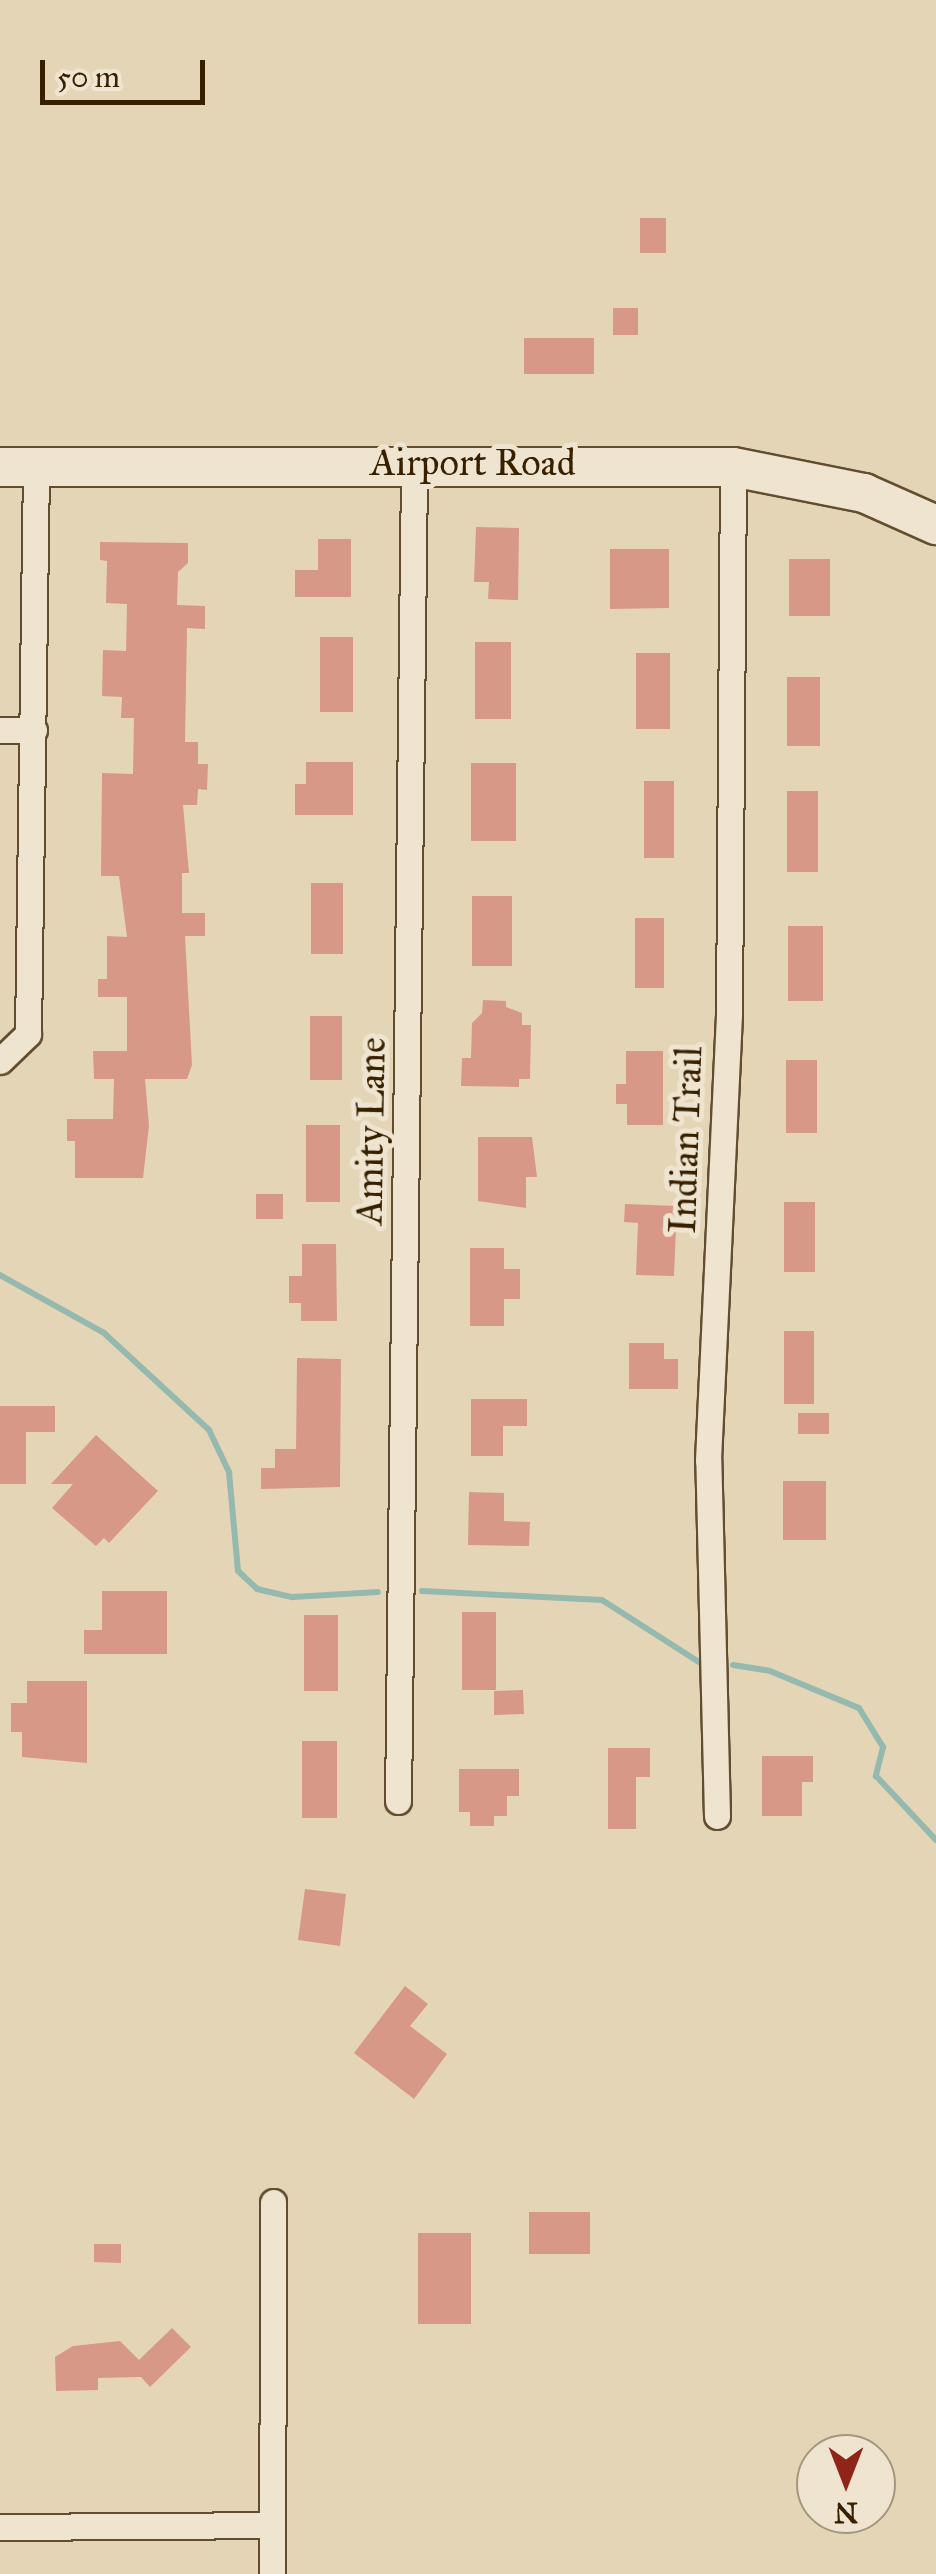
<!DOCTYPE html>
<html>
<head>
<meta charset="utf-8">
<style>
  body { margin:0 }
  #map { position:relative; width:936px; height:2574px; overflow:hidden; background:#e5d5b7; font-family:"IM FELL Great Primer",serif }
  div>[style] { position:absolute }
  .stream>* { height:6px; margin:-3px; padding:0 3px; transform-origin:3px; border-radius:3px; background:#96b9af }
  .building>* { inset:0; background:#d79888 }
  .roads { filter:drop-shadow(2px 0 #624d2e) drop-shadow(-2px 0 #624d2e) drop-shadow(0 2px #624d2e) drop-shadow(0 -2px #624d2e) }
  .street>* { height:25px; margin:-12.5px; padding:0 12.5px; transform-origin:12.5px; border-radius:12.5px; background:#eee4d0 }
  .secondary>* { height:38px; margin:-19px; padding:0 19px; transform-origin:19px; border-radius:19px; background:#eee4d0 }
  span { translate:-50% -50%; white-space:nowrap; text-align:center; line-height:1.15; -webkit-text-stroke:10px #eee4d0; paint-order:stroke }
  .street-label { font-size:38px; color:#372000 }
  .north { position:absolute; left:796px; top:2434px; width:100px; height:100px; box-sizing:border-box; background:#eee4d0; border:2px solid #a5967d; border-radius:50%; rotate:180deg; font-size:28px; font-weight:700; line-height:40px; text-align:center; color:#372000 }
  .north::after { content:''; display:block; margin:auto; width:35px; height:45px; background:#8f2418; clip-path:polygon(50% 0,100% 100%,50% 72%,0 100%) }
  .scale { position:absolute; left:40px; top:60px; width:165px; height:45px; box-sizing:border-box; border:5px solid #372000; border-top:0; padding-left:12px; font-size:30px; line-height:35px; white-space:nowrap; color:#372000; -webkit-text-stroke:8px #eee4d0; paint-order:stroke }
</style>
</head>
<body>
<div id="map">
  <div class="stream">
    <i style="left:0;top:1275px;width:119px;rotate:29.1deg"></i>
    <i style="left:104px;top:1333px;width:143px;rotate:42.7deg"></i>
    <i style="left:209px;top:1430px;width:47px;rotate:64.5deg"></i>
    <i style="left:229px;top:1472px;width:99px;rotate:84.8deg"></i>
    <i style="left:238px;top:1571px;width:26px;rotate:43deg"></i>
    <i style="left:257px;top:1589px;width:37px;rotate:13deg"></i>
    <i style="left:293px;top:1597px;width:85px;rotate:-3.4deg"></i>
    <i style="left:422px;top:1591px;width:180px;rotate:2.9deg"></i>
    <i style="left:602px;top:1600px;width:115px;rotate:32.6deg"></i>
    <i style="left:733px;top:1665px;width:37px;rotate:9deg"></i>
    <i style="left:770px;top:1671px;width:96px;rotate:22.6deg"></i>
    <i style="left:859px;top:1708px;width:46px;rotate:58.4deg"></i>
    <i style="left:883px;top:1747px;width:30px;rotate:104deg"></i>
    <i style="left:876px;top:1776px;width:88px;rotate:46.8deg"></i>
  </div>
  <div class="building">
    <i style="clip-path:polygon(640px 218px,666px 218px,666px 253px,640px 253px)"></i>
    <i style="clip-path:polygon(613px 308px,638px 308px,638px 335px,613px 335px)"></i>
    <i style="clip-path:polygon(524px 338px,594px 338px,594px 374px,524px 374px)"></i>
    <i style="clip-path:polygon(476px 527px,519px 528px,518px 600px,488px 599px,489px 582px,474px 582px)"></i>
    <i style="clip-path:polygon(318px 539px,351px 539px,351px 597px,295px 597px,295px 570px,318px 570px)"></i>
    <i style="clip-path:polygon(100px 542px,188px 543px,188px 563px,178px 572px,177px 605px,205px 606px,205px 629px,187px 628px,185px 742px,198px 742px,198px 764px,208px 764px,207px 790px,198px 789px,197px 805px,183px 805px,189px 873px,182px 873px,182px 913px,205px 913px,205px 936px,185px 936px,192px 1065px,187px 1079px,145px 1079px,149px 1126px,143px 1178px,75px 1178px,75px 1141px,67px 1141px,67px 1119px,113px 1119px,114px 1079px,94px 1079px,93px 1051px,127px 1051px,127px 997px,98px 997px,98px 979px,107px 979px,107px 936px,127px 937px,119px 876px,101px 876px,102px 773px,133px 774px,134px 718px,121px 718px,122px 697px,102px 696px,103px 650px,126px 651px,127px 604px,106px 603px,107px 561px,100px 560px)"></i>
    <i style="clip-path:polygon(610px 549px,669px 549px,669px 608px,610px 609px)"></i>
    <i style="clip-path:polygon(789px 559px,830px 559px,830px 616px,789px 616px)"></i>
    <i style="clip-path:polygon(320px 637px,353px 637px,353px 712px,320px 712px)"></i>
    <i style="clip-path:polygon(475px 642px,511px 642px,511px 719px,475px 719px)"></i>
    <i style="clip-path:polygon(636px 653px,670px 653px,670px 729px,636px 729px)"></i>
    <i style="clip-path:polygon(787px 677px,820px 677px,820px 746px,787px 746px)"></i>
    <i style="clip-path:polygon(306px 762px,353px 762px,353px 815px,295px 815px,295px 784px,306px 784px)"></i>
    <i style="clip-path:polygon(471px 763px,516px 763px,516px 841px,471px 841px)"></i>
    <i style="clip-path:polygon(644px 781px,674px 781px,674px 858px,644px 858px)"></i>
    <i style="clip-path:polygon(787px 791px,818px 791px,818px 872px,787px 872px)"></i>
    <i style="clip-path:polygon(311px 883px,343px 883px,343px 954px,311px 954px)"></i>
    <i style="clip-path:polygon(472px 896px,512px 896px,512px 966px,472px 966px)"></i>
    <i style="clip-path:polygon(635px 918px,664px 918px,664px 988px,635px 988px)"></i>
    <i style="clip-path:polygon(788px 926px,823px 926px,823px 1001px,788px 1001px)"></i>
    <i style="clip-path:polygon(483px 1000px,506px 1001px,506px 1007px,522px 1013px,522px 1025px,531px 1025px,530px 1079px,519px 1079px,519px 1087px,461px 1086px,462px 1058px,471px 1058px,472px 1023px,482px 1013px)"></i>
    <i style="clip-path:polygon(310px 1016px,342px 1016px,342px 1080px,310px 1080px)"></i>
    <i style="clip-path:polygon(626px 1051px,663px 1051px,663px 1125px,627px 1125px,627px 1104px,616px 1104px,616px 1084px,626px 1084px)"></i>
    <i style="clip-path:polygon(786px 1060px,817px 1060px,817px 1133px,786px 1133px)"></i>
    <i style="clip-path:polygon(306px 1125px,340px 1125px,340px 1202px,306px 1202px)"></i>
    <i style="clip-path:polygon(478px 1137px,532px 1137px,537px 1177px,526px 1177px,526px 1208px,478px 1201px)"></i>
    <i style="clip-path:polygon(256px 1194px,283px 1194px,283px 1219px,256px 1219px)"></i>
    <i style="clip-path:polygon(784px 1202px,815px 1202px,815px 1272px,784px 1272px)"></i>
    <i style="clip-path:polygon(625px 1204px,677px 1206px,674px 1276px,636px 1275px,638px 1223px,624px 1222px)"></i>
    <i style="clip-path:polygon(302px 1244px,336px 1244px,337px 1321px,301px 1321px,301px 1303px,289px 1303px,289px 1276px,302px 1276px)"></i>
    <i style="clip-path:polygon(470px 1248px,504px 1248px,504px 1269px,520px 1269px,520px 1299px,504px 1299px,504px 1326px,470px 1326px)"></i>
    <i style="clip-path:polygon(784px 1331px,814px 1331px,814px 1404px,784px 1404px)"></i>
    <i style="clip-path:polygon(629px 1343px,664px 1343px,664px 1359px,678px 1359px,678px 1389px,629px 1389px)"></i>
    <i style="clip-path:polygon(297px 1358px,341px 1359px,340px 1487px,261px 1489px,261px 1468px,275px 1468px,275px 1449px,296px 1449px)"></i>
    <i style="clip-path:polygon(471px 1399px,527px 1399px,527px 1426px,503px 1426px,503px 1456px,471px 1456px)"></i>
    <i style="clip-path:polygon(0 1406px,55px 1406px,55px 1432px,26px 1432px,26px 1484px,0 1484px)"></i>
    <i style="clip-path:polygon(798px 1413px,829px 1413px,829px 1434px,798px 1434px)"></i>
    <i style="clip-path:polygon(96px 1435px,158px 1491px,109px 1543px,104px 1538px,96px 1546px,52px 1508px,73px 1484px,51px 1484px)"></i>
    <i style="clip-path:polygon(783px 1481px,826px 1481px,826px 1540px,783px 1540px)"></i>
    <i style="clip-path:polygon(469px 1492px,504px 1493px,504px 1521px,530px 1522px,529px 1546px,468px 1545px)"></i>
    <i style="clip-path:polygon(102px 1591px,167px 1591px,167px 1654px,84px 1654px,84px 1630px,102px 1630px)"></i>
    <i style="clip-path:polygon(462px 1612px,496px 1612px,496px 1690px,462px 1690px)"></i>
    <i style="clip-path:polygon(304px 1615px,338px 1615px,338px 1691px,304px 1691px)"></i>
    <i style="clip-path:polygon(27px 1681px,87px 1681px,87px 1763px,22px 1757px,22px 1732px,11px 1732px,11px 1703px,27px 1703px)"></i>
    <i style="clip-path:polygon(523px 1690px,524px 1714px,494px 1715px,494px 1691px)"></i>
    <i style="clip-path:polygon(302px 1741px,337px 1741px,337px 1818px,302px 1818px)"></i>
    <i style="clip-path:polygon(608px 1748px,650px 1748px,650px 1777px,636px 1777px,636px 1829px,608px 1829px)"></i>
    <i style="clip-path:polygon(762px 1756px,813px 1756px,813px 1782px,802px 1782px,802px 1816px,762px 1816px)"></i>
    <i style="clip-path:polygon(459px 1769px,519px 1769px,519px 1796px,507px 1796px,507px 1816px,494px 1816px,494px 1826px,470px 1826px,470px 1812px,459px 1812px)"></i>
    <i style="clip-path:polygon(305px 1889px,346px 1894px,340px 1946px,298px 1940px)"></i>
    <i style="clip-path:polygon(405px 1986px,428px 2004px,410px 2026px,447px 2054px,414px 2099px,354px 2053px)"></i>
    <i style="clip-path:polygon(529px 2212px,590px 2212px,590px 2254px,529px 2254px)"></i>
    <i style="clip-path:polygon(418px 2233px,471px 2233px,471px 2324px,418px 2324px)"></i>
    <i style="clip-path:polygon(94px 2244px,121px 2244px,121px 2263px,94px 2262px)"></i>
    <i style="clip-path:polygon(172px 2328px,191px 2347px,150px 2387px,141px 2377px,98px 2378px,98px 2390px,56px 2391px,55px 2357px,73px 2346px,120px 2341px,139px 2360px)"></i>
  </div>
  <div class="roads">
    <div class="street">
      <i style="left:0;top:730px;width:34px"></i>
      <i style="left:0;top:1061px;width:39px;rotate:-44deg"></i>
      <i style="left:28px;top:1034px;width:569px;rotate:-89.19deg"></i>
      <i style="left:398px;top:1801px;width:1338px;rotate:-89.31deg"></i>
      <i style="left:717px;top:1816px;width:356px;rotate:-91.4deg"></i>
      <i style="left:708px;top:1460px;width:446px;rotate:-87.3deg"></i>
      <i style="left:729px;top:1014px;width:547px;rotate:-89.58deg"></i>
      <i style="left:0;top:2527px;width:270px;rotate:-0.4deg"></i>
      <i style="left:272px;top:2574px;width:372px;rotate:-89.8deg"></i>
    </div>
    <div class="secondary">
      <i style="left:0;top:467px;width:733px"></i>
      <i style="left:733px;top:467px;width:134px;rotate:11.2deg"></i>
      <i style="left:864px;top:493px;width:79px;rotate:24deg"></i>
    </div>
  </div>
  <div class="street-label">
    <span style="left:473px;top:463px">Airport Road</span>
    <span style="left:371px;top:1131px;rotate:-89deg">Amity Lane</span>
    <span style="left:686px;top:1140px;rotate:-88deg">Indian Trail</span>
  </div>
  <div class="north">N</div>
  <div class="scale">50 m</div>
</div>
</body>
</html>
